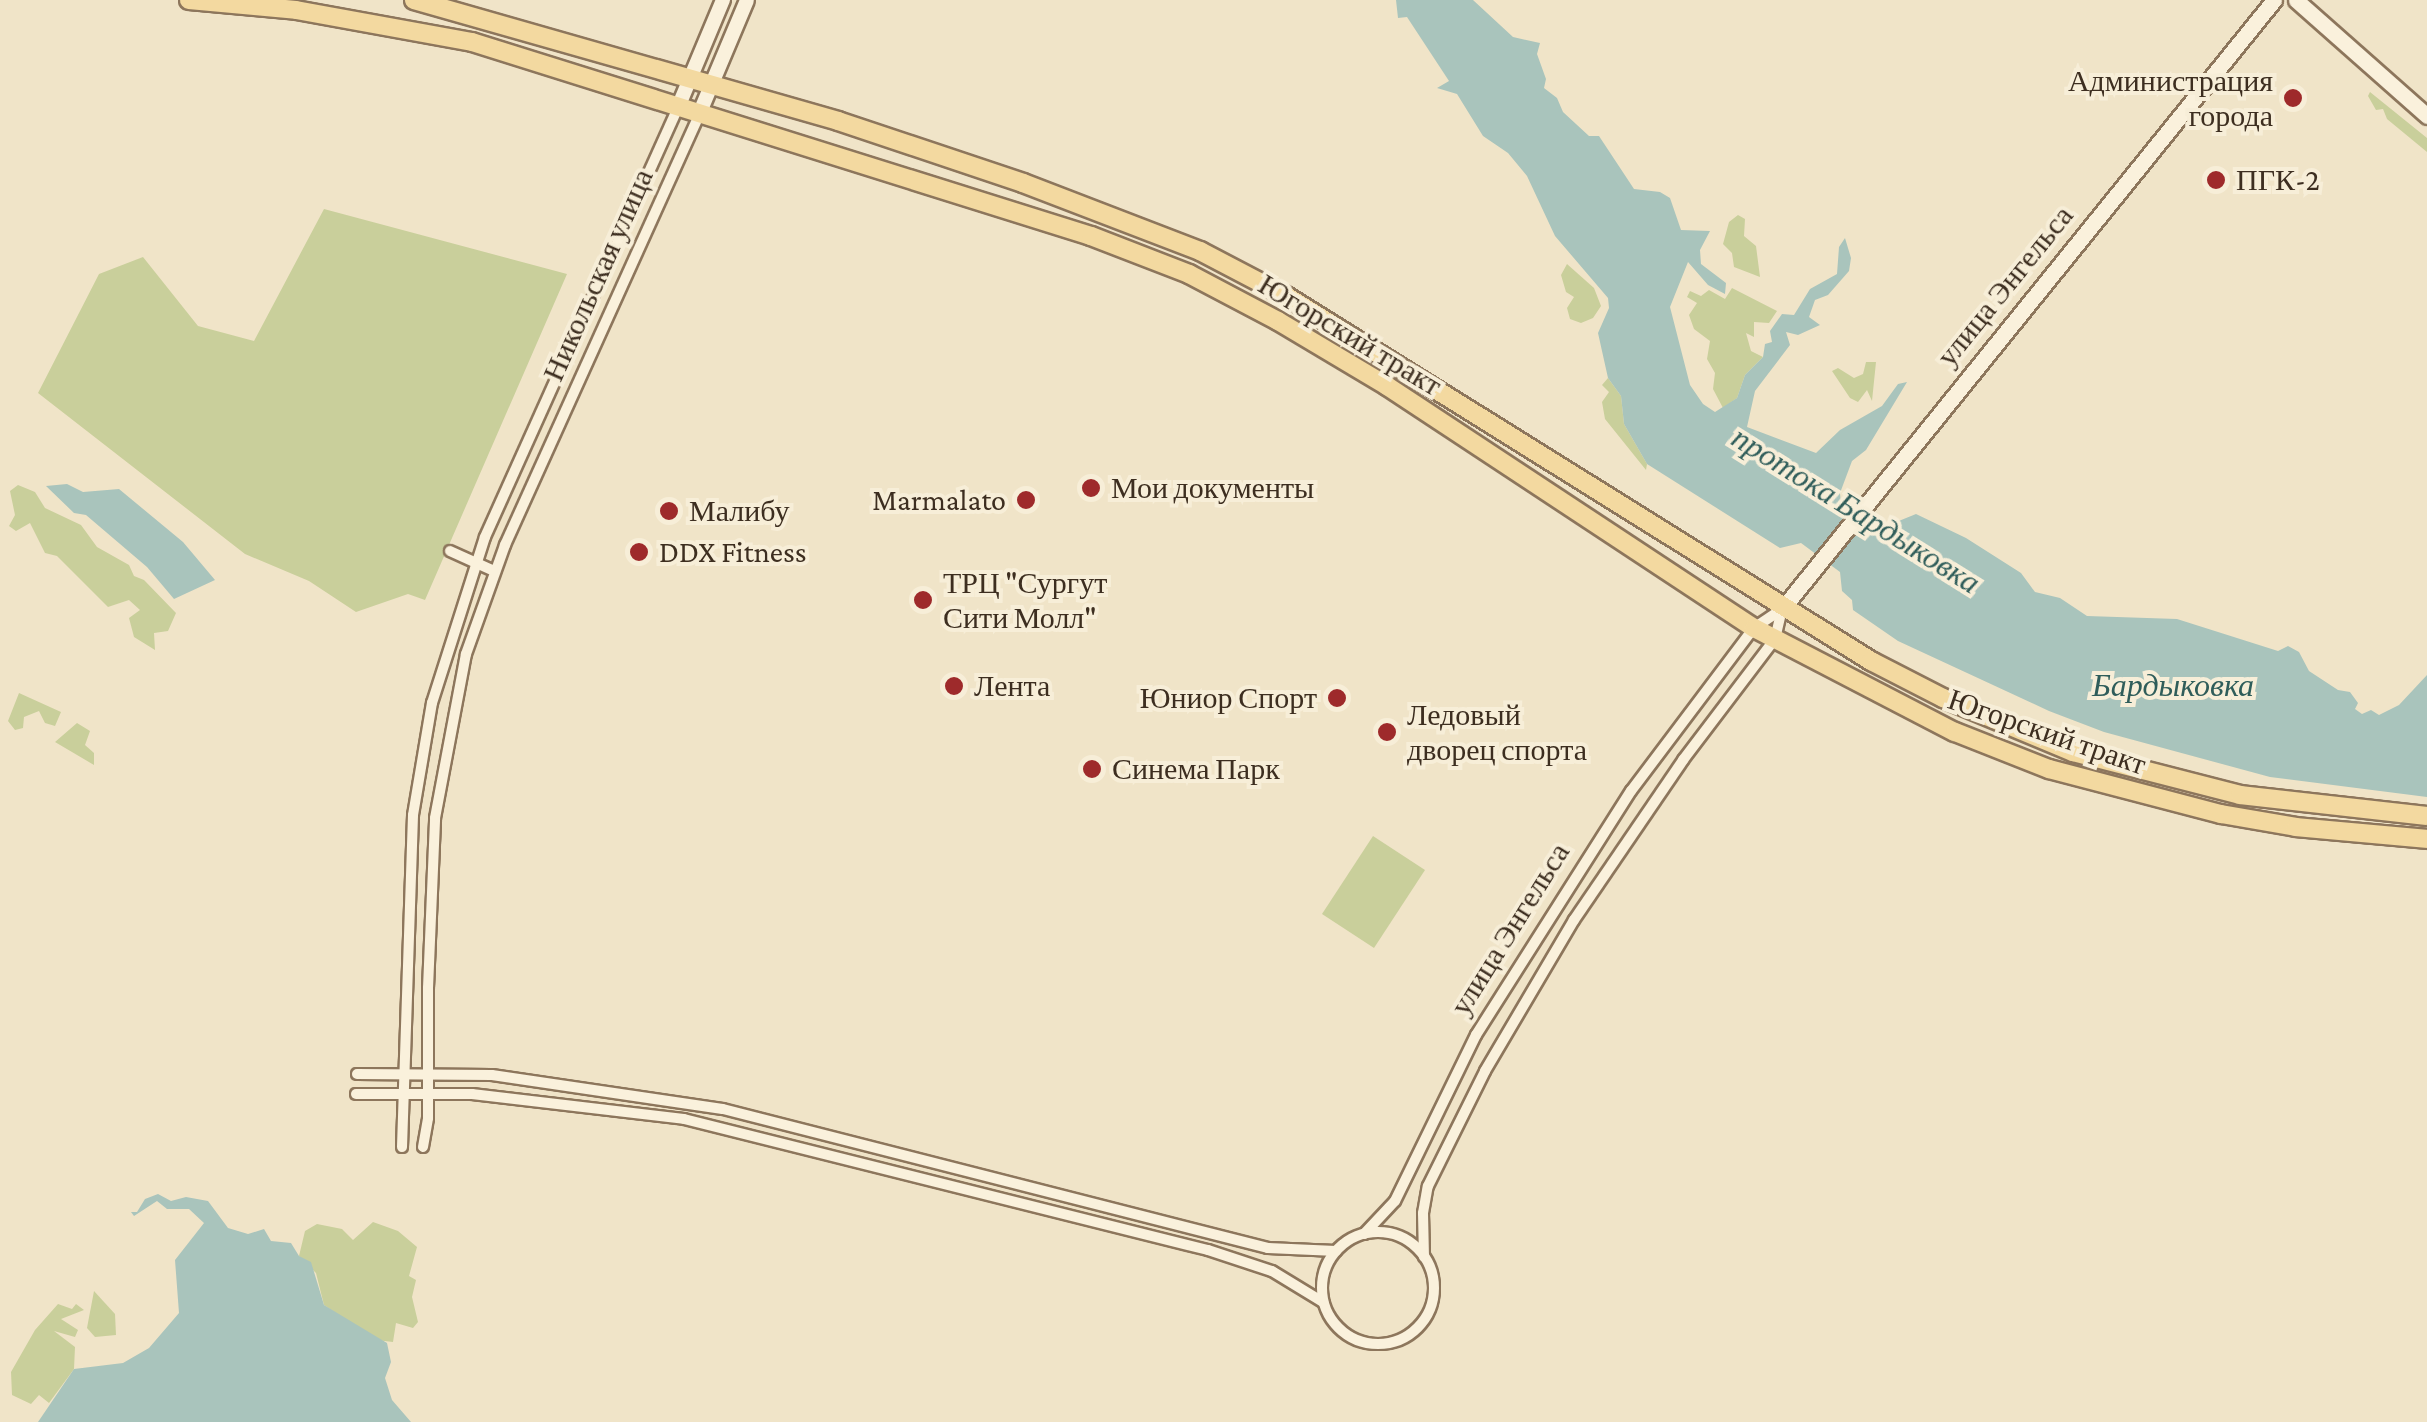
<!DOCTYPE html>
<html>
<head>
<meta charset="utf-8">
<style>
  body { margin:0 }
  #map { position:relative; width:2427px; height:1422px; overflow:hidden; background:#f0e4c8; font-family:"Crimson Pro",serif }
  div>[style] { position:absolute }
  .green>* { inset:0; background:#c9cf9b }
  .water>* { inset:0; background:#a9c4bc }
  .roads { filter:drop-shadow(2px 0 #8d765c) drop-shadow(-2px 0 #8d765c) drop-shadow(0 2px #8d765c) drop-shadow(0 -2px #8d765c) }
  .minor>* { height:10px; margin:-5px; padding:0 5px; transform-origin:5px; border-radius:5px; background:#faf1dc }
  .minor>.ring { margin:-5px; padding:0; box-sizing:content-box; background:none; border:10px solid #faf1dc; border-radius:50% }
  .tertiary>* { height:14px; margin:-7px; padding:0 7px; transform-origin:7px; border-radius:7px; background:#faf1dc }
  .secondary>* { height:15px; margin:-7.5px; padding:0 7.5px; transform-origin:7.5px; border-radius:7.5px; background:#faf1dc }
  .primary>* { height:18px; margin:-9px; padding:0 9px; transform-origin:9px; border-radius:9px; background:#f3d9a0 }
  .dots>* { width:28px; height:28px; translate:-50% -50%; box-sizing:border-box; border:5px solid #f7eed8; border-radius:50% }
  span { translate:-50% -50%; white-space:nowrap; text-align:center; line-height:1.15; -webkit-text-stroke:8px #f7eed8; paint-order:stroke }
  .poi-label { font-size:30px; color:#3d2e20 }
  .right { translate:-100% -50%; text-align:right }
  .left { translate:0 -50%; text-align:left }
  .street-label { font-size:30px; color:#3d2e20 }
  .water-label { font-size:32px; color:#2f5d5a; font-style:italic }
</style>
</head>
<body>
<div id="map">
  <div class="green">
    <i style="clip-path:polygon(2370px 92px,2427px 138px,2427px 152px,2387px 119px,2383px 109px,2376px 110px,2368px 96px)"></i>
    <i style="clip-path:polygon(324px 209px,567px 274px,425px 600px,408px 594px,356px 612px,309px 581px,245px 554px,38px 393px,99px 274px,143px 257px,198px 326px,254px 341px)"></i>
    <i style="clip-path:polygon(1738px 215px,1745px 219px,1744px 236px,1756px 246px,1760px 277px,1734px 267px,1732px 253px,1723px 244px,1729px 222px)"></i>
    <i style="clip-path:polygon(1567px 264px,1594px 288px,1601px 306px,1593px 318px,1581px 323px,1570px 319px,1567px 308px,1574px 297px,1566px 292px,1561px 275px)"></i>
    <i style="clip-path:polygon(1732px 288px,1777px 311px,1769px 323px,1754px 322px,1754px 337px,1746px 333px,1751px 351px,1763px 357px,1745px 375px,1737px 398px,1723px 408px,1713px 389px,1715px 373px,1707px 359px,1710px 341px,1694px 329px,1689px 315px,1697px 303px,1687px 297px,1690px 291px,1701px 296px,1709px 290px,1725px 299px)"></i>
    <i style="clip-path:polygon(1866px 362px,1876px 362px,1872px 401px,1867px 390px,1858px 402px,1850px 398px,1832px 371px,1838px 368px,1854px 378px,1863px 374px)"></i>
    <i style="clip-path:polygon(1608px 378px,1621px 396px,1624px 424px,1647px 464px,1646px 470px,1605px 419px,1602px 402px,1609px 392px,1602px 385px)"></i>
    <i style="clip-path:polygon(18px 485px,35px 492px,45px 508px,81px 525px,97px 547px,129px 565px,134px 576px,144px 580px,176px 613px,168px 631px,154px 633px,155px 650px,134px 637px,129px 618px,140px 610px,129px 600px,108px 607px,57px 556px,45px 553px,30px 523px,16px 531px,9px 526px,15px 515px,10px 491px)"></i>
    <i style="clip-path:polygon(19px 693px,61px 712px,55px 726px,45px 723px,39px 711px,24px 717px,23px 728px,15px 730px,8px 721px)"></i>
    <i style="clip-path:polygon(77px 723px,90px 731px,85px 745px,94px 753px,94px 765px,55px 742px)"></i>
    <i style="clip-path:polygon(1373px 836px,1425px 870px,1374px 948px,1322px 914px)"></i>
    <i style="clip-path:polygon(373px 1222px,398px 1231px,417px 1247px,409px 1276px,416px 1280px,412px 1297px,418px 1322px,413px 1328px,396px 1323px,393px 1342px,376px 1340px,324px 1305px,316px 1273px,299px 1256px,305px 1231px,317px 1224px,342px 1229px,353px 1240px)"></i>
    <i style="clip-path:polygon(94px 1291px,115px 1314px,116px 1335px,95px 1337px,87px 1328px)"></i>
    <i style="clip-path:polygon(58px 1304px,72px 1309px,76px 1304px,84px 1310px,61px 1319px,78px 1330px,75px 1337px,54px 1331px,75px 1347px,74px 1369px,49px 1403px,39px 1395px,31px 1404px,12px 1395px,11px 1372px,35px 1330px)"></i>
  </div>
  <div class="water">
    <i style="clip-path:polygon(1396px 0,1473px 0,1513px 37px,1540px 43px,1537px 54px,1546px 79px,1544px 88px,1557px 98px,1563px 112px,1589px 136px,1599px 136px,1634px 189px,1660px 192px,1670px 198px,1681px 230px,1710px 231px,1700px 250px,1701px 264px,1726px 283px,1725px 294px,1708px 285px,1688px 262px,1670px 307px,1690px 385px,1703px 404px,1715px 412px,1737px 398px,1745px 375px,1763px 357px,1765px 344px,1772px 342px,1770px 331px,1782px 314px,1794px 315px,1810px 289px,1837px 274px,1839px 247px,1845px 238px,1851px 258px,1849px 271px,1828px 295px,1815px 300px,1809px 317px,1820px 325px,1798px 335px,1786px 332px,1790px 345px,1755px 391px,1747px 427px,1816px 453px,1840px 430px,1882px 406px,1898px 384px,1907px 382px,1866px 450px,1852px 461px,1840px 493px,1841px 504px,1879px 529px,1916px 514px,1966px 538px,2021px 573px,2035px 592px,2060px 598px,2087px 616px,2177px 619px,2278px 651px,2288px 646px,2299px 652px,2309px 671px,2338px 690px,2350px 692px,2358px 703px,2355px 709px,2362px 714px,2371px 710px,2379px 715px,2399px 705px,2427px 675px,2427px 797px,2270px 777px,2104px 732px,2049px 711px,1898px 641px,1853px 610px,1852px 600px,1842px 591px,1840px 572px,1801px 543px,1780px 548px,1647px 464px,1624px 424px,1621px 396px,1608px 378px,1598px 333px,1609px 308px,1608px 298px,1555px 236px,1527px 176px,1508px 153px,1483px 136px,1457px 94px,1437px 88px,1449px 81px,1407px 17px,1398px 18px)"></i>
    <i style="clip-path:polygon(67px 484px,83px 492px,119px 489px,183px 542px,215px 580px,174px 599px,147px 567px,86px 515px,74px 513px,46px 486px)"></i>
    <i style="clip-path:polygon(158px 1194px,171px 1201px,186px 1197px,208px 1201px,228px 1228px,248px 1234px,264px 1229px,271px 1241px,291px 1243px,299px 1256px,311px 1262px,324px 1305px,387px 1343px,391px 1362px,385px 1378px,392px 1400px,411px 1422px,38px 1422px,74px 1369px,123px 1363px,149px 1348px,179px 1313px,175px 1260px,204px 1223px,189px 1209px,167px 1209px,157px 1201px,134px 1216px,131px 1212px,137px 1212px,145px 1199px)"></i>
  </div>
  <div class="roads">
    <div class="minor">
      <i style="left:450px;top:551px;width:48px;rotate:24.4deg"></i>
      <i style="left:357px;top:1074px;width:135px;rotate:0.4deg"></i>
      <i style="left:492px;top:1075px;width:233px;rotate:8.4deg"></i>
      <i style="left:723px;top:1109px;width:562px;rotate:14.31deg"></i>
      <i style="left:1268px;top:1248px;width:68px;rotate:2.5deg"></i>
      <i style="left:356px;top:1094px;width:116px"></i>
      <i style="left:472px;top:1094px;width:213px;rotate:6.7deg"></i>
      <i style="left:684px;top:1119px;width:540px;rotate:14.04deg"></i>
      <i style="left:1208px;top:1250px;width:67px;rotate:18.2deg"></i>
      <i style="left:1272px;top:1271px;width:60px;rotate:31.3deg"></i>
      <i style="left:402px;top:1147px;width:332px;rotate:-88.1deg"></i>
      <i style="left:413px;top:815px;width:114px;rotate:-80.4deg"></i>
      <i style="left:432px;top:703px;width:174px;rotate:-72.3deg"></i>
      <i style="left:485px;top:537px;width:473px;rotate:-65.8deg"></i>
      <i style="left:423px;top:1147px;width:29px;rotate:-80deg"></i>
      <i style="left:428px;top:1118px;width:130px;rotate:-90deg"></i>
      <i style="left:428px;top:988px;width:170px;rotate:-87.6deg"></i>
      <i style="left:435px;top:818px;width:167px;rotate:-79.3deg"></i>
      <i style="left:466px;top:654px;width:116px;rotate:-70.3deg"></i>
      <i style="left:505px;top:545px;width:474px;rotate:-65.7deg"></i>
      <i class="ring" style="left:1322px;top:1232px;width:102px;height:102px"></i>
      <i style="left:1364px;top:1234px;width:45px;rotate:-46.8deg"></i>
      <i style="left:1395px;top:1201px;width:185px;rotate:-64deg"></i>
      <i style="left:1476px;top:1035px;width:289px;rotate:-57.6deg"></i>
      <i style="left:1631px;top:791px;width:204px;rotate:-53deg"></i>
      <i style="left:1754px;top:628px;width:34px;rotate:-34deg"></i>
      <i style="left:1424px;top:1257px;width:44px;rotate:-91.3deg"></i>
      <i style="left:1423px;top:1213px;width:27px;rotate:-80deg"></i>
      <i style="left:1428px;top:1186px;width:128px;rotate:-63.6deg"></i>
      <i style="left:1485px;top:1071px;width:175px;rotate:-59.5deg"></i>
      <i style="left:1574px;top:920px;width:194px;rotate:-55.7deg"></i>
      <i style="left:1683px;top:760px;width:152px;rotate:-52.8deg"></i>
      <i style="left:1775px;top:639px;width:31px;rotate:-77deg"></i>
    </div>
    <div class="tertiary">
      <i style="left:679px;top:105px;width:114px;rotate:-67.3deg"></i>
      <i style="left:700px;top:112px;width:121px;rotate:-67.2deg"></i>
    </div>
    <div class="secondary">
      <i style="left:2296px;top:0;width:175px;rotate:41.5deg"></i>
      <i style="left:1782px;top:609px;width:783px;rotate:-51.07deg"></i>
    </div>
    <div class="primary">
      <i style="left:189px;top:0;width:107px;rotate:5.3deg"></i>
      <i style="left:296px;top:10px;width:179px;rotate:10.3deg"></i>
      <i style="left:472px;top:42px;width:649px;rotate:17.4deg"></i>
      <i style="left:1091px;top:236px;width:105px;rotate:21.2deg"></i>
      <i style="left:1189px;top:274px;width:101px;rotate:27.8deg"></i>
      <i style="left:1278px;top:321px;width:127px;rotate:30.8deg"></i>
      <i style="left:1387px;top:386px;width:440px;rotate:33.4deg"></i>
      <i style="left:1754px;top:628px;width:226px;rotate:27.4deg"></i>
      <i style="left:1955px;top:732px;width:101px;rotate:21.5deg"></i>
      <i style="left:2049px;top:769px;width:178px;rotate:14.7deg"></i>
      <i style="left:2221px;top:814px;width:76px;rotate:9.8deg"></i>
      <i style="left:2296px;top:827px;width:132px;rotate:5.2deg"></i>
      <i style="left:414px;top:0;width:441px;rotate:15.9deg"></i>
      <i style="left:838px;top:121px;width:195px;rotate:18.5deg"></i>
      <i style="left:1023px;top:183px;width:190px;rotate:21deg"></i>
      <i style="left:1200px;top:251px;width:97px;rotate:27.6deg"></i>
      <i style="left:1286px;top:296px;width:690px;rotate:31.96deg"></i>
      <i style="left:1871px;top:661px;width:81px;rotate:27.2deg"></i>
      <i style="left:1943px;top:698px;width:141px;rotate:22.6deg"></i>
      <i style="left:2073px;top:752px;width:172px;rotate:14.4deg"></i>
      <i style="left:2240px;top:795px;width:188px;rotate:6.4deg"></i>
    </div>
  </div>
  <div class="dots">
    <i style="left:2293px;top:98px;background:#9e2a2b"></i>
    <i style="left:2216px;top:180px;background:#9e2a2b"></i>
    <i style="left:1091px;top:488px;background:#9e2a2b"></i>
    <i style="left:1026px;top:500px;background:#9e2a2b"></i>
    <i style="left:669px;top:511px;background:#9e2a2b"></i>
    <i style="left:639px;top:552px;background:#9e2a2b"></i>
    <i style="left:923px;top:600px;background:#9e2a2b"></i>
    <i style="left:954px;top:686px;background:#9e2a2b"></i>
    <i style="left:1337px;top:698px;background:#9e2a2b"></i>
    <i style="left:1387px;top:732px;background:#9e2a2b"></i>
    <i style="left:1092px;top:769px;background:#9e2a2b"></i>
  </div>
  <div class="poi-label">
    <span class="right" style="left:2273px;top:98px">Администрация<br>города</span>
    <span class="left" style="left:2236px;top:180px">ПГК-2</span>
    <span class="left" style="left:1111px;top:488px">Мои документы</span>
    <span class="right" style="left:1006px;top:500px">Marmalato</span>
    <span class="left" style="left:689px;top:511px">Малибу</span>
    <span class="left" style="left:659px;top:552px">DDX Fitness</span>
    <span class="left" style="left:943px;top:600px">ТРЦ "Сургут<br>Сити Молл"</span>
    <span class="left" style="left:974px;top:686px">Лента</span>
    <span class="right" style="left:1317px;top:698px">Юниор Спорт</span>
    <span class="left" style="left:1407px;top:732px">Ледовый<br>дворец спорта</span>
    <span class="left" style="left:1112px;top:769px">Синема Парк</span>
  </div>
  <div class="street-label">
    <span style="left:598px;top:275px;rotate:-66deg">Никольская улица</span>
    <span style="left:2005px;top:286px;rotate:-51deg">улица Энгельса</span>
    <span style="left:1350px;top:335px;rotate:31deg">Югорский тракт</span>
    <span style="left:2047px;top:732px;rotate:19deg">Югорский тракт</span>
    <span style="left:1510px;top:929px;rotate:-58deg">улица Энгельса</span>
  </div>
  <div class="water-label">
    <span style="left:1856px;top:510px;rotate:32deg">протока Бардыковка</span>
    <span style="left:2173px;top:685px">Бардыковка</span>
  </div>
</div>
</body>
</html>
